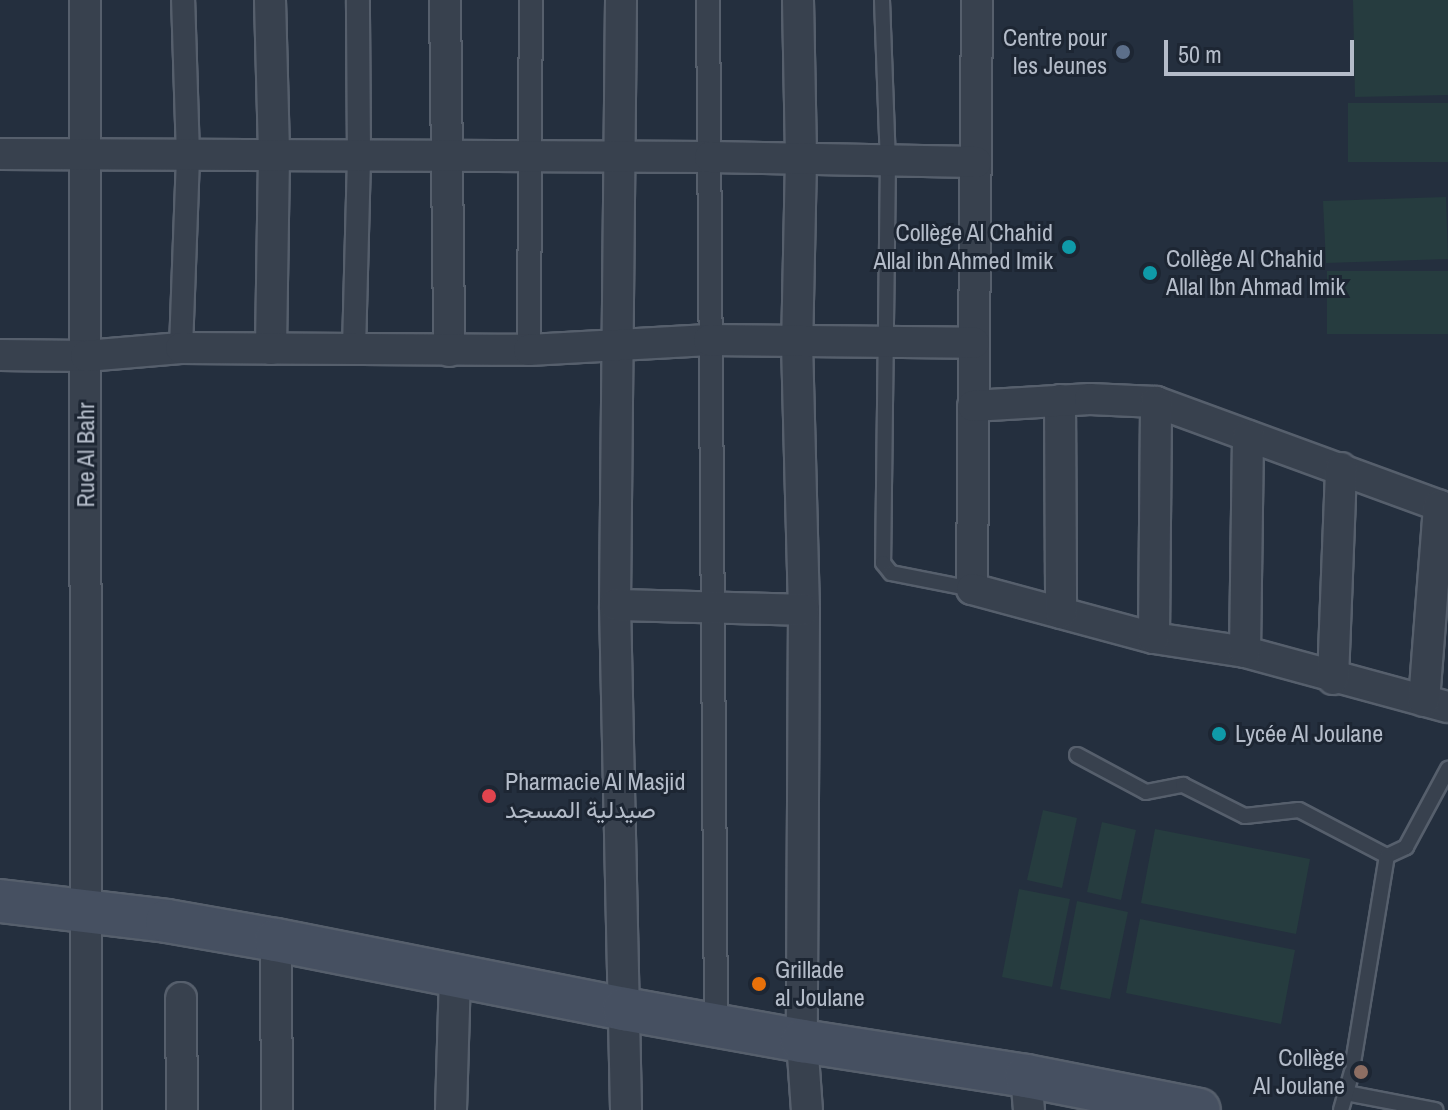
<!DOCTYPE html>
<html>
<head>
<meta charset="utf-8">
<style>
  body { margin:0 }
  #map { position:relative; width:1448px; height:1110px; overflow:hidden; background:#242f3e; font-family:"Archivo Narrow",Vazirmatn,sans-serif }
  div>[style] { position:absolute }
  .green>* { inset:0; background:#263c3f }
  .roads { filter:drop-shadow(2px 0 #565f6c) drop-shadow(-2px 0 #565f6c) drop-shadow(0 2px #565f6c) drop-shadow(0 -2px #565f6c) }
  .service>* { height:14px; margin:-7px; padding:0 7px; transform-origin:7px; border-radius:7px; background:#38414e }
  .pedestrian>* { height:22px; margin:-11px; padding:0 11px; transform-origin:11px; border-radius:11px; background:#38414e }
  .minor>* { height:30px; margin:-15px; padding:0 15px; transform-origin:15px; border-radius:15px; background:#38414e }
  .secondary>* { height:42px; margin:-21px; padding:0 21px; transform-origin:21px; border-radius:21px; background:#465061 }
  .dots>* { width:22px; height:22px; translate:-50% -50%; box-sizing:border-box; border:4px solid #1d2633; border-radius:50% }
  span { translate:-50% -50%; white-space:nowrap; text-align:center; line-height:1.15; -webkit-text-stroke:6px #1d2633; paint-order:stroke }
  .poi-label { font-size:24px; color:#b4bcc9 }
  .right { translate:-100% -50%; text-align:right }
  .left { translate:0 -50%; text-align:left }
  .street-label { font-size:24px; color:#b4bcc9 }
  .scale { position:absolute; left:1164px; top:40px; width:190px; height:36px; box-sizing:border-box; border:4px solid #b4bcc9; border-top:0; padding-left:10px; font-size:24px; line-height:28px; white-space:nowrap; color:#b4bcc9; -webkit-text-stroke:6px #1d2633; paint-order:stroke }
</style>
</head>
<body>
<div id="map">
  <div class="green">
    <i style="clip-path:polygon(1353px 0,1448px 0,1448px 95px,1355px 97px)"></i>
    <i style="clip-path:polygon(1348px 103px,1448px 103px,1448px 162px,1348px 162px)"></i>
    <i style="clip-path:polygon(1446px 197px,1448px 259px,1326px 263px,1323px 201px)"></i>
    <i style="clip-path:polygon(1327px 271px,1448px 271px,1448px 334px,1327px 334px)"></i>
    <i style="clip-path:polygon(1043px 810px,1077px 818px,1062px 888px,1027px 880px)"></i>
    <i style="clip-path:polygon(1102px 822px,1136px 830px,1121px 900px,1087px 892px)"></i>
    <i style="clip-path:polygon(1155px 829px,1310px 859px,1296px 934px,1141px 903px)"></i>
    <i style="clip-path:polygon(1019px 889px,1070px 899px,1052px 987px,1002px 977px)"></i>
    <i style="clip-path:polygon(1077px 901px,1128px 912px,1110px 999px,1060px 989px)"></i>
    <i style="clip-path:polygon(1140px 919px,1295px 950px,1281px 1024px,1126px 993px)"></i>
  </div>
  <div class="roads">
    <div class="service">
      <i style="left:882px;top:0;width:160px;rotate:87.9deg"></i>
      <i style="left:888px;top:160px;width:403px;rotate:90.7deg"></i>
      <i style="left:883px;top:563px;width:13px;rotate:51deg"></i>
      <i style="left:891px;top:573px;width:83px;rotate:11.2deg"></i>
      <i style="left:1077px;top:755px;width:78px;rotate:28.2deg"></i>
      <i style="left:1146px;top:792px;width:38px;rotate:-11deg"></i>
      <i style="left:1183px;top:785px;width:69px;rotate:26.6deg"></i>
      <i style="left:1245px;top:816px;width:54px;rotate:-6.3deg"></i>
      <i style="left:1299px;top:810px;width:99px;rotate:27.6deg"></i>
      <i style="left:1387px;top:856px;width:21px;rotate:-25deg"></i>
      <i style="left:1406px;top:847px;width:89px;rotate:-61.7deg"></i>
      <i style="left:1353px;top:1063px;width:210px;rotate:-80.7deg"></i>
      <i style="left:1346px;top:1093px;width:91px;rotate:10.8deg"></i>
      <i style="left:1341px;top:1110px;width:40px;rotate:-74deg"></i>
    </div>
    <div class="pedestrian">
      <i style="left:708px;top:0;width:1025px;rotate:89.55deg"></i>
      <i style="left:181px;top:348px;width:192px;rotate:-87.9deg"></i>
      <i style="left:188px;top:156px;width:156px;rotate:-91.8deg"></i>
      <i style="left:354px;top:349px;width:192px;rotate:-88.5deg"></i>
      <i style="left:359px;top:157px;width:157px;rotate:-90.4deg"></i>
      <i style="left:529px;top:350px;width:350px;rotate:-89.7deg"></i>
    </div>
    <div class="minor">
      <i style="left:85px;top:0;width:1110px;rotate:89.95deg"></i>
      <i style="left:270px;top:0;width:156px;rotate:88.5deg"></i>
      <i style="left:274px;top:156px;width:193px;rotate:90.9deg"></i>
      <i style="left:445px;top:0;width:351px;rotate:89.3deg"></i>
      <i style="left:621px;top:0;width:605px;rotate:90.57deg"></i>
      <i style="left:615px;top:605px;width:505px;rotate:88.75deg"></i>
      <i style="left:798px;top:0;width:159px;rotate:88.9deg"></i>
      <i style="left:801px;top:159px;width:184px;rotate:91.2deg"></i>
      <i style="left:797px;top:343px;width:267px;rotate:88.5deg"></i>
      <i style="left:804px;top:610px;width:431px;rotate:90.3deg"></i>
      <i style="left:802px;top:1041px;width:69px;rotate:85.9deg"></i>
      <i style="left:977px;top:0;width:589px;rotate:90.49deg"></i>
      <i style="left:972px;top:589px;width:188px;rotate:15.1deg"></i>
      <i style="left:1154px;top:638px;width:92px;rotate:8.7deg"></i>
      <i style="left:1245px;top:652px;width:210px;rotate:15.2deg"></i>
      <i style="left:0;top:154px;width:710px;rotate:0.24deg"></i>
      <i style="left:710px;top:157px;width:266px;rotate:1.1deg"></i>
      <i style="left:0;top:355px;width:86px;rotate:0.7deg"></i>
      <i style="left:86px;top:356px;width:95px;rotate:-4.8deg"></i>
      <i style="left:181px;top:348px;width:348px;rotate:0.3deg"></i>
      <i style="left:529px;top:350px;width:180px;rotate:-3.2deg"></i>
      <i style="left:709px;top:340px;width:265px;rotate:0.6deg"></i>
      <i style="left:1060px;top:400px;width:213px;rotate:89.7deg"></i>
      <i style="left:973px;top:406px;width:117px;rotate:-3.4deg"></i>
      <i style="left:1090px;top:399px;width:66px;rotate:2.6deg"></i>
      <i style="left:1156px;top:402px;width:311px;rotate:20.1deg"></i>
      <i style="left:615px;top:605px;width:189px;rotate:1.5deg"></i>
      <i style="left:1154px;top:638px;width:236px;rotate:-89.5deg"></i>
      <i style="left:1245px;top:652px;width:216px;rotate:-89.2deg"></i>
      <i style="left:1333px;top:679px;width:211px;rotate:-87.8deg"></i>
      <i style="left:1424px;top:701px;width:196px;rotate:-85.6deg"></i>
      <i style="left:276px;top:940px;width:170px;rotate:89.7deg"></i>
      <i style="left:181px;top:998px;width:112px;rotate:89.5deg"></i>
      <i style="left:1026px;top:1076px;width:34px;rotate:85deg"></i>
      <i style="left:451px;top:1110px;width:135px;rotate:-88.3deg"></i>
    </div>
    <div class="secondary">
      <i style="left:0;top:901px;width:168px;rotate:6.8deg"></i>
      <i style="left:167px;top:921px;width:111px;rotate:9.9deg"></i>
      <i style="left:276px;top:940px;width:355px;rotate:11.2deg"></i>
      <i style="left:624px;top:1009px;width:181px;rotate:10.2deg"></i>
      <i style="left:802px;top:1041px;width:227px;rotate:8.9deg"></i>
      <i style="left:1026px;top:1076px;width:176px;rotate:11.1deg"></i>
    </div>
  </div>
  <div class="dots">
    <i style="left:1123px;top:52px;background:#5c6f8a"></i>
    <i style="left:1069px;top:247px;background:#0f9aa8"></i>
    <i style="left:1150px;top:273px;background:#0f9aa8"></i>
    <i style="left:1219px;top:734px;background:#0f9aa8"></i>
    <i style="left:489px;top:796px;background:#e0444e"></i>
    <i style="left:759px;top:984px;background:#e8710a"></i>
    <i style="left:1361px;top:1072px;background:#8d6e63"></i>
  </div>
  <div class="poi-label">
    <span class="right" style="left:1107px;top:52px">Centre pour<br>les Jeunes</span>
    <span class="right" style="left:1053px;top:247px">Collège Al Chahid<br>Allal ibn Ahmed Imik</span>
    <span class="left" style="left:1166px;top:273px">Collège Al Chahid<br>Allal Ibn Ahmad Imik</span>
    <span class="left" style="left:1235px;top:734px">Lycée Al Joulane</span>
    <span class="left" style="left:505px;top:796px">Pharmacie Al Masjid<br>صيدلية المسجد</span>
    <span class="left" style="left:775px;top:984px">Grillade<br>al Joulane</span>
    <span class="right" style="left:1345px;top:1072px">Collège<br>Al Joulane</span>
  </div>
  <div class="street-label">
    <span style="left:86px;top:455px;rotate:-90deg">Rue Al Bahr</span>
  </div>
  <div class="scale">50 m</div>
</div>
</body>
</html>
